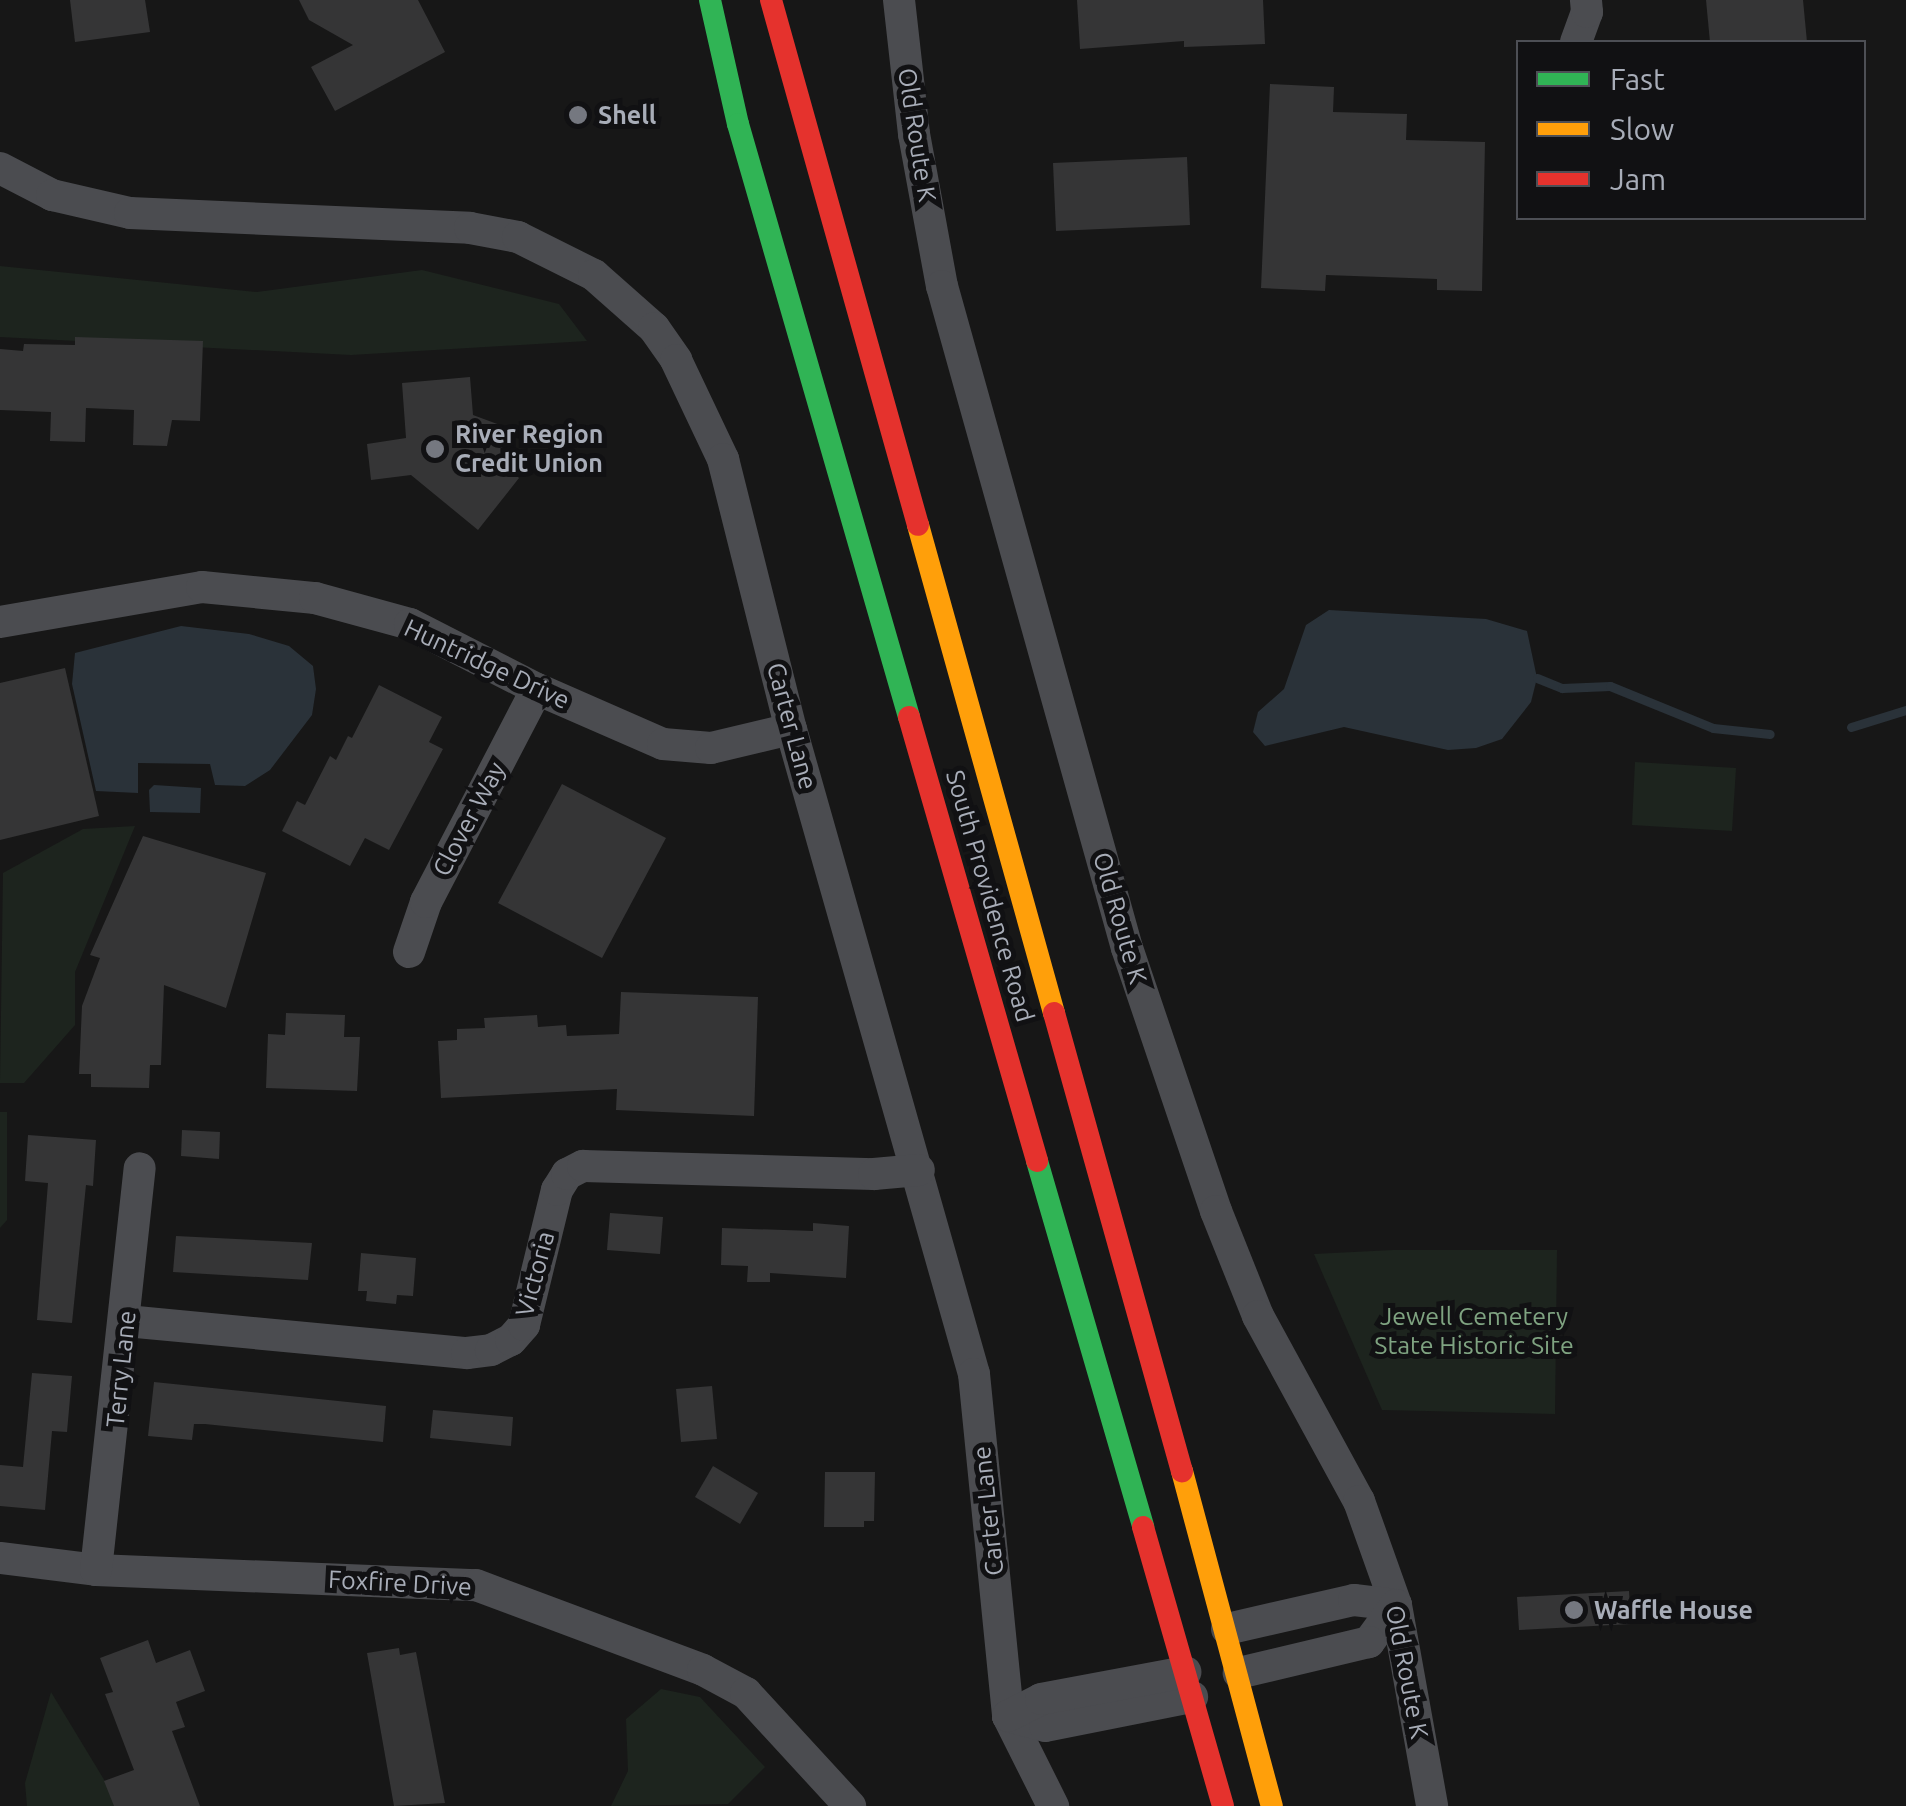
<!DOCTYPE html>
<html>
<head>
<meta charset="utf-8">
<style>
  body { margin:0 }
  #map { position:relative; width:1906px; height:1806px; overflow:hidden; background:#171717; font-family:Ubuntu,sans-serif }
  div>[style] { position:absolute }
  .green>* { inset:0; background:#1d241e }
  .water>* { inset:0; background:#2a3239 }
  .stream>* { height:9px; margin:-4.5px; padding:0 4.5px; transform-origin:4.5px; border-radius:4.5px; background:#2a3239 }
  .building>* { inset:0; background:#353536 }
  .street>* { height:32px; margin:-16px; padding:0 16px; transform-origin:16px; border-radius:16px; background:#4b4c50 }
  .fast>* { height:22px; margin:-11px; padding:0 11px; transform-origin:11px; border-radius:11px; background:#30b455 }
  .slow>* { height:22px; margin:-11px; padding:0 11px; transform-origin:11px; border-radius:11px; background:#ff9f0a }
  .jam>* { height:22px; margin:-11px; padding:0 11px; transform-origin:11px; border-radius:11px; background:#e5322d }
  .dots>* { width:28px; height:28px; translate:-50% -50%; box-sizing:border-box; border:5px solid #111113; border-radius:50% }
  span { translate:-50% -50%; white-space:nowrap; text-align:center; line-height:1.15; -webkit-text-stroke:10px #111113; paint-order:stroke }
  .poi-label { font-size:25px; color:#a8adb8; font-weight:700 }
  .left { translate:0 -50%; text-align:left }
  .street-label { font-size:25px; color:#a8adb8 }
  .park-label { font-size:25px; color:#7fa381 }
  .legend { position:absolute; left:1516px; top:40px; width:350px; height:180px; box-sizing:border-box; background:#111113; border:2px solid #4d4f55; margin:0; padding:12px 18px; list-style:none; font-size:30px; color:#a8adb8 }
  .legend li { display:flex; align-items:center; gap:20px; height:50px }
  .legend b { width:50px; border:2px solid #4d4f55 }
</style>
</head>
<body>
<div id="map">
  <div class="green">
    <i style="clip-path:polygon(0 266px,257px 292px,422px 270px,559px 304px,587px 341px,351px 355px,0 337px)"></i>
    <i style="clip-path:polygon(1635px 762px,1736px 768px,1732px 831px,1632px 825px)"></i>
    <i style="clip-path:polygon(135px 826px,75px 972px,75px 1025px,24px 1083px,0 1083px,3px 873px,83px 829px)"></i>
    <i style="clip-path:polygon(0 1112px,7px 1112px,7px 1220px,0 1228px)"></i>
    <i style="clip-path:polygon(1393px 1250px,1557px 1250px,1555px 1414px,1382px 1410px,1314px 1254px)"></i>
    <i style="clip-path:polygon(661px 1689px,700px 1697px,765px 1767px,728px 1804px,611px 1806px,628px 1771px,626px 1719px)"></i>
    <i style="clip-path:polygon(51px 1692px,120px 1806px,27px 1806px,25px 1783px)"></i>
  </div>
  <div class="water">
    <i style="clip-path:polygon(1329px 610px,1486px 619px,1527px 631px,1537px 678px,1531px 702px,1502px 739px,1476px 748px,1448px 750px,1344px 727px,1265px 746px,1253px 732px,1258px 712px,1284px 689px,1306px 625px)"></i>
    <i style="clip-path:polygon(181px 626px,249px 634px,289px 646px,313px 666px,316px 689px,312px 715px,270px 770px,245px 786px,215px 785px,210px 764px,138px 763px,138px 793px,96px 791px,72px 684px,75px 653px)"></i>
    <i style="clip-path:polygon(154px 785px,201px 788px,200px 813px,150px 812px,149px 790px)"></i>
  </div>
  <div class="stream">
    <i style="left:1537px;top:678px;width:27px;rotate:22deg"></i>
    <i style="left:1562px;top:688px;width:48px;rotate:-2.4deg"></i>
    <i style="left:1610px;top:686px;width:111px;rotate:22.2deg"></i>
    <i style="left:1713px;top:728px;width:57px;rotate:6deg"></i>
    <i style="left:1851px;top:727px;width:58px;rotate:-17.2deg"></i>
  </div>
  <div class="building">
    <i style="clip-path:polygon(70px 0,145px 0,150px 32px,75px 42px)"></i>
    <i style="clip-path:polygon(299px 0,418px 0,445px 52px,335px 111px,311px 67px,353px 45px,309px 20px)"></i>
    <i style="clip-path:polygon(1077px 0,1263px 0,1265px 44px,1184px 47px,1184px 41px,1080px 49px)"></i>
    <i style="clip-path:polygon(1706px 0,1803px 0,1807px 42px,1710px 42px)"></i>
    <i style="clip-path:polygon(1270px 84px,1334px 87px,1333px 112px,1407px 114px,1406px 140px,1485px 142px,1482px 291px,1437px 290px,1437px 279px,1326px 275px,1325px 291px,1261px 288px)"></i>
    <i style="clip-path:polygon(1187px 157px,1190px 225px,1056px 231px,1053px 163px)"></i>
    <i style="clip-path:polygon(75px 337px,203px 341px,200px 421px,172px 420px,167px 446px,133px 445px,134px 410px,86px 408px,85px 442px,50px 441px,51px 412px,0 410px,0 349px,23px 351px,24px 344px,75px 345px)"></i>
    <i style="clip-path:polygon(470px 377px,473px 415px,500px 425px,505px 441px,501px 460px,519px 478px,478px 530px,411px 475px,371px 480px,367px 444px,406px 438px,402px 383px)"></i>
    <i style="clip-path:polygon(65px 668px,99px 816px,0 840px,0 683px)"></i>
    <i style="clip-path:polygon(379px 685px,442px 717px,429px 742px,443px 749px,389px 850px,365px 838px,350px 866px,282px 831px,297px 801px,305px 805px,330px 756px,336px 760px,348px 736px,352px 738px)"></i>
    <i style="clip-path:polygon(562px 784px,666px 838px,602px 958px,498px 903px)"></i>
    <i style="clip-path:polygon(143px 836px,266px 873px,226px 1008px,164px 985px,161px 1065px,150px 1065px,149px 1088px,91px 1087px,91px 1074px,79px 1074px,82px 1006px,100px 958px,90px 955px)"></i>
    <i style="clip-path:polygon(621px 992px,758px 997px,754px 1116px,616px 1110px,617px 1089px,441px 1098px,438px 1041px,457px 1040px,457px 1029px,485px 1028px,484px 1018px,537px 1015px,538px 1027px,566px 1025px,567px 1036px,619px 1034px)"></i>
    <i style="clip-path:polygon(286px 1013px,345px 1015px,344px 1037px,360px 1037px,357px 1091px,266px 1088px,268px 1034px,285px 1035px)"></i>
    <i style="clip-path:polygon(182px 1130px,220px 1132px,219px 1159px,181px 1156px)"></i>
    <i style="clip-path:polygon(28px 1135px,96px 1140px,93px 1186px,86px 1185px,72px 1323px,37px 1320px,48px 1183px,25px 1181px)"></i>
    <i style="clip-path:polygon(610px 1213px,663px 1217px,660px 1254px,607px 1250px)"></i>
    <i style="clip-path:polygon(813px 1223px,849px 1226px,846px 1278px,770px 1273px,770px 1282px,747px 1282px,748px 1266px,721px 1265px,722px 1228px,813px 1231px)"></i>
    <i style="clip-path:polygon(176px 1236px,312px 1243px,308px 1280px,173px 1272px)"></i>
    <i style="clip-path:polygon(361px 1253px,416px 1258px,413px 1296px,397px 1295px,396px 1304px,366px 1301px,367px 1291px,358px 1291px)"></i>
    <i style="clip-path:polygon(32px 1373px,72px 1376px,67px 1432px,52px 1431px,45px 1510px,0 1506px,0 1465px,23px 1467px)"></i>
    <i style="clip-path:polygon(154px 1382px,386px 1406px,383px 1442px,205px 1424px,194px 1424px,192px 1440px,148px 1436px)"></i>
    <i style="clip-path:polygon(712px 1386px,717px 1439px,681px 1442px,676px 1389px)"></i>
    <i style="clip-path:polygon(433px 1410px,513px 1417px,511px 1446px,430px 1438px)"></i>
    <i style="clip-path:polygon(713px 1466px,758px 1493px,740px 1524px,695px 1497px)"></i>
    <i style="clip-path:polygon(825px 1472px,875px 1472px,874px 1521px,864px 1521px,864px 1527px,824px 1527px)"></i>
    <i style="clip-path:polygon(1629px 1591px,1631px 1624px,1519px 1630px,1517px 1597px)"></i>
    <i style="clip-path:polygon(148px 1640px,156px 1663px,190px 1650px,205px 1691px,176px 1702px,185px 1727px,172px 1731px,200px 1806px,114px 1806px,104px 1781px,134px 1770px,105px 1694px,113px 1692px,100px 1658px)"></i>
    <i style="clip-path:polygon(399px 1648px,400px 1655px,416px 1652px,445px 1803px,394px 1806px,367px 1653px)"></i>
  </div>
  <div class="street">
    <i style="left:899px;top:0;width:135px;rotate:83.6deg"></i>
    <i style="left:914px;top:134px;width:155px;rotate:79.6deg"></i>
    <i style="left:942px;top:286px;width:687px;rotate:74.39deg"></i>
    <i style="left:1127px;top:948px;width:278px;rotate:71.3deg"></i>
    <i style="left:1216px;top:1211px;width:113px;rotate:68.2deg"></i>
    <i style="left:1258px;top:1316px;width:211px;rotate:61.4deg"></i>
    <i style="left:1359px;top:1501px;width:110px;rotate:70.4deg"></i>
    <i style="left:1396px;top:1605px;width:204px;rotate:79.8deg"></i>
    <i style="left:1576px;top:42px;width:32px;rotate:-70deg"></i>
    <i style="left:1587px;top:12px;width:12px;rotate:-95deg"></i>
    <i style="left:0;top:168px;width:59px;rotate:27.4deg"></i>
    <i style="left:52px;top:195px;width:80px;rotate:13deg"></i>
    <i style="left:130px;top:213px;width:340px;rotate:2.5deg"></i>
    <i style="left:470px;top:228px;width:49px;rotate:10.6deg"></i>
    <i style="left:518px;top:237px;width:85px;rotate:26.6deg"></i>
    <i style="left:594px;top:275px;width:80px;rotate:41.5deg"></i>
    <i style="left:654px;top:328px;width:39px;rotate:55deg"></i>
    <i style="left:676px;top:360px;width:110px;rotate:64.6deg"></i>
    <i style="left:723px;top:459px;width:278px;rotate:75.9deg"></i>
    <i style="left:791px;top:729px;width:670px;rotate:74.16deg"></i>
    <i style="left:974px;top:1374px;width:344px;rotate:84.3deg"></i>
    <i style="left:1008px;top:1716px;width:101px;rotate:63.4deg"></i>
    <i style="left:0;top:622px;width:205px;rotate:-9.8deg"></i>
    <i style="left:202px;top:587px;width:114px;rotate:5.6deg"></i>
    <i style="left:315px;top:598px;width:98px;rotate:15.3deg"></i>
    <i style="left:410px;top:624px;width:143px;rotate:27.1deg"></i>
    <i style="left:537px;top:689px;width:137px;rotate:23.6deg"></i>
    <i style="left:663px;top:744px;width:48px;rotate:4.8deg"></i>
    <i style="left:711px;top:748px;width:82px;rotate:-13.4deg"></i>
    <i style="left:409px;top:952px;width:53px;rotate:-71.2deg"></i>
    <i style="left:426px;top:902px;width:240px;rotate:-62.5deg"></i>
    <i style="left:126px;top:1321px;width:342px;rotate:5.4deg"></i>
    <i style="left:467px;top:1353px;width:24px;rotate:-7deg"></i>
    <i style="left:491px;top:1350px;width:22px;rotate:-27deg"></i>
    <i style="left:511px;top:1340px;width:20px;rotate:-49deg"></i>
    <i style="left:524px;top:1325px;width:139px;rotate:-76.3deg"></i>
    <i style="left:557px;top:1190px;width:19px;rotate:-58deg"></i>
    <i style="left:567px;top:1174px;width:18px;rotate:-27deg"></i>
    <i style="left:583px;top:1166px;width:291px;rotate:1.6deg"></i>
    <i style="left:874px;top:1174px;width:45px;rotate:-5.1deg"></i>
    <i style="left:0;top:1558px;width:97px;rotate:7.1deg"></i>
    <i style="left:96px;top:1570px;width:380px;rotate:2.3deg"></i>
    <i style="left:476px;top:1585px;width:242px;rotate:20.5deg"></i>
    <i style="left:703px;top:1670px;width:49px;rotate:28.1deg"></i>
    <i style="left:746px;top:1693px;width:154px;rotate:47.4deg"></i>
    <i style="left:96px;top:1570px;width:404px;rotate:-83.8deg"></i>
    <i style="left:1227px;top:1629px;width:130px;rotate:-12.9deg"></i>
    <i style="left:1354px;top:1600px;width:42px;rotate:6.8deg"></i>
    <i style="left:1396px;top:1605px;width:46px;rotate:126.1deg"></i>
    <i style="left:1369px;top:1642px;width:134px;rotate:166.6deg"></i>
    <i style="left:1008px;top:1716px;width:38px;rotate:15deg"></i>
    <i style="left:1045px;top:1726px;width:150px;rotate:-11.2deg"></i>
    <i style="left:1008px;top:1716px;width:37px;rotate:-27deg"></i>
    <i style="left:1041px;top:1699px;width:147px;rotate:-10.6deg"></i>
  </div>
  <div class="fast">
    <i style="left:710px;top:0;width:127px;rotate:77.3deg"></i>
    <i style="left:738px;top:124px;width:617px;rotate:73.91deg"></i>
    <i style="left:1037px;top:1161px;width:381px;rotate:73.8deg"></i>
  </div>
  <div class="slow">
    <i style="left:918px;top:525px;width:507px;rotate:74.43deg"></i>
    <i style="left:1182px;top:1471px;width:347px;rotate:75deg"></i>
  </div>
  <div class="jam">
    <i style="left:771px;top:0;width:545px;rotate:74.36deg"></i>
    <i style="left:909px;top:717px;width:462px;rotate:73.9deg"></i>
    <i style="left:1054px;top:1013px;width:476px;rotate:74.4deg"></i>
    <i style="left:1143px;top:1527px;width:290px;rotate:74deg"></i>
  </div>
  <div class="dots">
    <i style="left:578px;top:115px;background:#757880"></i>
    <i style="left:435px;top:449px;background:#757880"></i>
    <i style="left:1574px;top:1610px;background:#757880"></i>
  </div>
  <div class="poi-label">
    <span class="left" style="left:598px;top:115px">Shell</span>
    <span class="left" style="left:455px;top:449px">River Region<br>Credit Union</span>
    <span class="left" style="left:1594px;top:1610px">Waffle House</span>
  </div>
  <div class="street-label">
    <span style="left:917px;top:135px;rotate:81deg">Old Route K</span>
    <span style="left:487px;top:664px;rotate:25deg">Huntridge Drive</span>
    <span style="left:792px;top:726px;rotate:75deg">Carter Lane</span>
    <span style="left:469px;top:819px;rotate:-62deg">Clover Way</span>
    <span style="left:990px;top:896px;rotate:74deg">South Providence Road</span>
    <span style="left:1120px;top:918px;rotate:74deg">Old Route K</span>
    <span style="left:535px;top:1274px;rotate:-75deg">Victoria</span>
    <span style="left:121px;top:1369px;rotate:-84deg">Terry Lane</span>
    <span style="left:988px;top:1511px;rotate:-96deg">Carter Lane</span>
    <span style="left:400px;top:1583px;rotate:3deg">Foxfire Drive</span>
    <span style="left:1407px;top:1672px;rotate:79deg">Old Route K</span>
  </div>
  <div class="park-label">
    <span style="left:1474px;top:1331px">Jewell Cemetery<br>State Historic Site</span>
  </div>
  <ul class="legend">
  <li><b style="height:12px;background:#30b455"></b>Fast</li>
  <li><b style="height:12px;background:#ff9f0a"></b>Slow</li>
  <li><b style="height:12px;background:#e5322d"></b>Jam</li>
  </ul>
</div>
</body>
</html>
